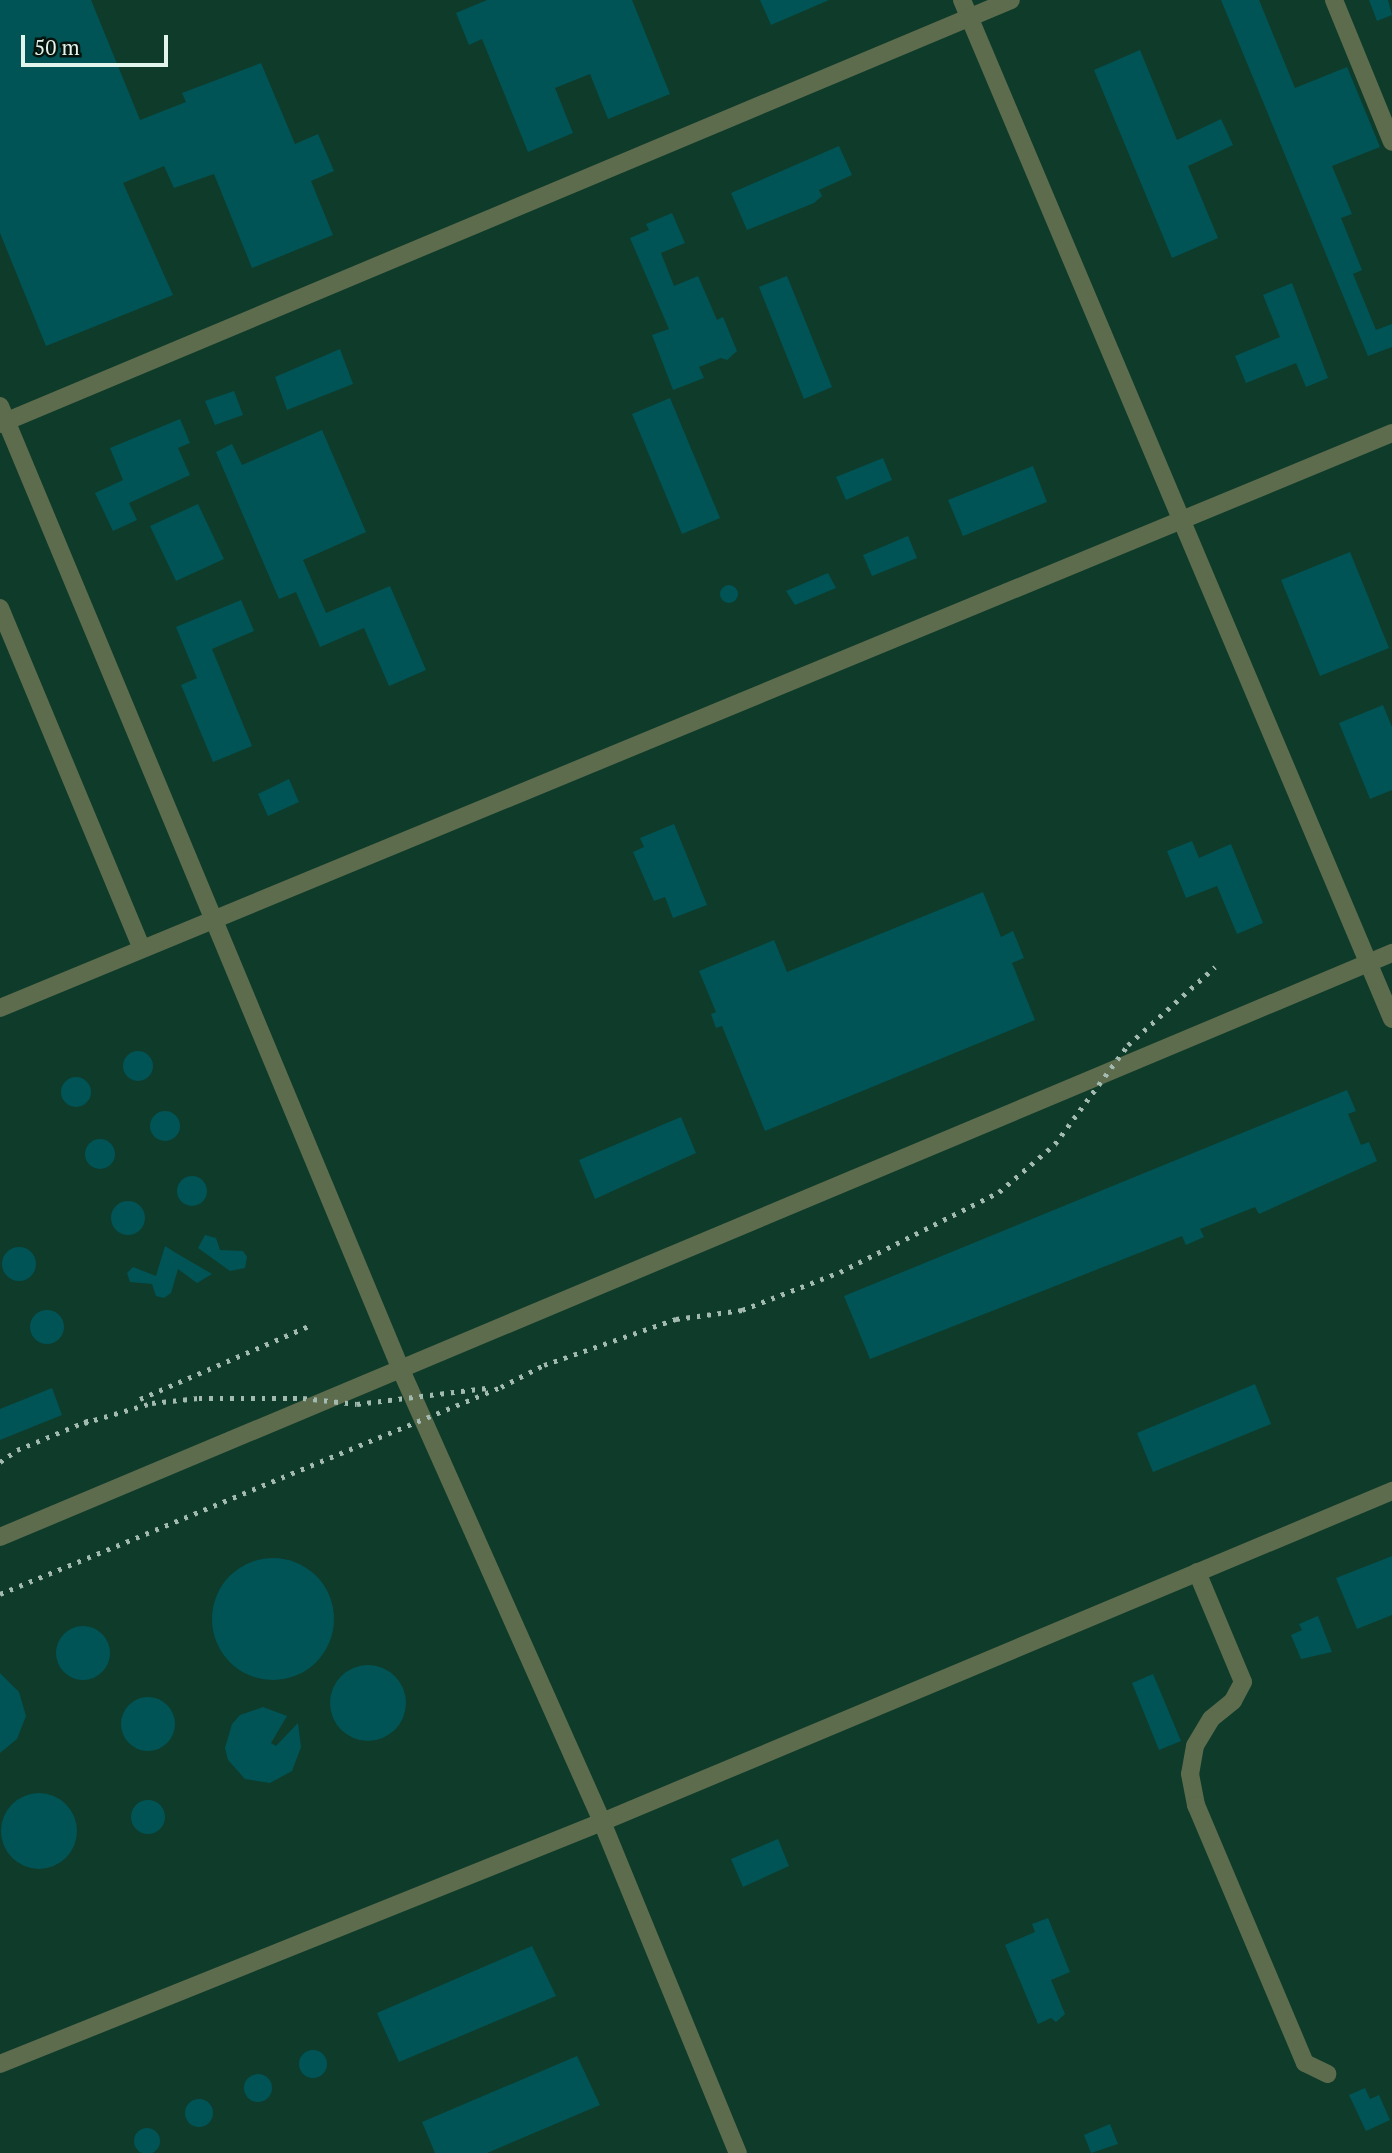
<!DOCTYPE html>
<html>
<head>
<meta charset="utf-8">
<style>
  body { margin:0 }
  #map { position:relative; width:1392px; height:2153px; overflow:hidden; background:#0d2f22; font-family:"PT Serif",serif }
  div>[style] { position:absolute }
  .built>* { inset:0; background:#0f3b2a }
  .building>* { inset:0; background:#015456 }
  .round { border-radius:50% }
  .minor>* { height:18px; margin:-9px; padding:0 9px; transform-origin:9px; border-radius:9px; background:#5c6c4d }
  .rail>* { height:5px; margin-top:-2.5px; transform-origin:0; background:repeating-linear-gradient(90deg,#a2bab0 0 3.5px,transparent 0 10.5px) }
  span { translate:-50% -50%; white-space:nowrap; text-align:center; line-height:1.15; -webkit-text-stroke:7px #07140e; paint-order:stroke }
  .scale { position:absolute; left:21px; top:35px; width:147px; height:32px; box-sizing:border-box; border:4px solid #e2f5ec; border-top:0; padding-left:9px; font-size:21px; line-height:24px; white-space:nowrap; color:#e2f5ec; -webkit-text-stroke:5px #07140e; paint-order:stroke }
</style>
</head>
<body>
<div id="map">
  <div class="built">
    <i style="clip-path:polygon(0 0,1392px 0,1392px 2153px,0 2153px)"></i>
  </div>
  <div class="building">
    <i style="clip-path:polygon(0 0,91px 0,140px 120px,186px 102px,182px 93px,261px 63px,295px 144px,318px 134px,334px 171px,311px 181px,333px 235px,252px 268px,214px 174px,174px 188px,164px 166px,123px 183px,173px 295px,46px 346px,0 233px)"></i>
    <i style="clip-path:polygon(487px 0,632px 0,670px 94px,608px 119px,590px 74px,555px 88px,573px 133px,528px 152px,482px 39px,469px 45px,456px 13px)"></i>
    <i style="clip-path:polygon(760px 0,829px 0,771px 25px)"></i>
    <i style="clip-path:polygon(1221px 0,1259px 0,1295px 88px,1347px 67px,1380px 147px,1332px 166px,1352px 214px,1341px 218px,1362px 270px,1353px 274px,1376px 330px,1392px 324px,1392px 347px,1368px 356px)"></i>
    <i style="clip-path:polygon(1369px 0,1388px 0,1392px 15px,1377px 21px)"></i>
    <i style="clip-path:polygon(1140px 50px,1177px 140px,1221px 119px,1233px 145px,1188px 166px,1218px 238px,1172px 258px,1094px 70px)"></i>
    <i style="clip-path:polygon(839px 146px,852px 175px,819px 190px,822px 196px,814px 203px,747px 230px,731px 193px)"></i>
    <i style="clip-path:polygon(672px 213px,685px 243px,661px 253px,674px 286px,698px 276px,717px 320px,723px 317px,737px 351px,727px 360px,721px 358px,699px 367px,704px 378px,673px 390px,652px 335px,669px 329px,630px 238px,649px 230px,646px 224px)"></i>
    <i style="clip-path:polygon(787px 276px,832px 387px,804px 399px,759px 287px)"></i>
    <i style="clip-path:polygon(1292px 283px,1328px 378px,1306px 387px,1296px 363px,1246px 383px,1235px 356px,1280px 337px,1263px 295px)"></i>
    <i style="clip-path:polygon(340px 349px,353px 384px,287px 410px,275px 377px)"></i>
    <i style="clip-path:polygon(234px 391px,243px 415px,215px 425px,205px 401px)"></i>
    <i style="clip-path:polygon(670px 398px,720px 518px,682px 534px,632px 414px)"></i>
    <i style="clip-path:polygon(180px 419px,190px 443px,178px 448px,190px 475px,129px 503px,137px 520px,113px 531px,95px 493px,123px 480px,110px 448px)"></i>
    <i style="clip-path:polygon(322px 430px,366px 532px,303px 560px,326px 613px,390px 586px,426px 670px,389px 686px,364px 628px,320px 647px,296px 592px,279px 599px,216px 452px,232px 444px,242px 465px)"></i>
    <i style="clip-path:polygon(883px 458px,892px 480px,846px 500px,836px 477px)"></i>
    <i style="clip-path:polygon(1033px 466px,1047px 502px,963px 536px,948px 500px)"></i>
    <i style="clip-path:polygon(198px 504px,224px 559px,176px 581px,150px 526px)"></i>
    <i style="clip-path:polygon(908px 536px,917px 558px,872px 576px,863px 555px)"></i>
    <i style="clip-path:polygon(1350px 552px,1389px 648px,1320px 676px,1281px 580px)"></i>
    <i style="clip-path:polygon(828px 573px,836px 588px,795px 605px,786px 591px)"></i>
    <i class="round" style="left:720px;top:585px;width:18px;height:18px"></i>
    <i style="clip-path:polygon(241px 600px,254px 631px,212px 649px,252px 746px,213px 762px,181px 685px,197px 678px,176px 627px)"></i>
    <i style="clip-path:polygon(1383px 705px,1392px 727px,1392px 790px,1370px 799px,1339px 723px)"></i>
    <i style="clip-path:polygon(289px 779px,299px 802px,268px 816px,258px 794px)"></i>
    <i style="clip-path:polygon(674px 824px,707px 905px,673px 918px,665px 897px,654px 901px,633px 852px,644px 847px,640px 838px)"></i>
    <i style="clip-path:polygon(1192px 841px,1199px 858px,1231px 844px,1263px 923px,1237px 934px,1217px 886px,1186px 898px,1167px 851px)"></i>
    <i style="clip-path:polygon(983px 892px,1001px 937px,1013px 931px,1024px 958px,1012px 963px,1035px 1020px,765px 1131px,722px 1026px,716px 1028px,711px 1014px,716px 1012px,699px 971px,774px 940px,787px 972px)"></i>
    <i class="round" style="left:123px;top:1051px;width:30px;height:30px"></i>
    <i class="round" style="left:61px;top:1077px;width:30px;height:30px"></i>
    <i style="clip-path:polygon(1347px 1090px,1356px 1111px,1348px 1114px,1361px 1145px,1369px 1142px,1377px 1161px,1259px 1214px,1255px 1207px,1200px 1229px,1204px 1237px,1186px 1245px,1182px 1236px,870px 1359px,844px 1296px)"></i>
    <i class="round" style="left:150px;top:1111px;width:30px;height:30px"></i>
    <i style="clip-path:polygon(681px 1117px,696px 1153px,595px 1199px,579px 1160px)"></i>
    <i class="round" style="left:85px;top:1139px;width:30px;height:30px"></i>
    <i class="round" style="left:177px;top:1176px;width:30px;height:30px"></i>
    <i class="round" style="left:111px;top:1201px;width:34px;height:34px"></i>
    <i style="clip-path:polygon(205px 1235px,216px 1238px,220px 1250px,243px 1251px,247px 1257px,245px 1268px,230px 1271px,198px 1248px)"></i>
    <i style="clip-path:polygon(165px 1246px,176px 1253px,212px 1274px,197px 1283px,178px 1269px,171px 1293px,164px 1298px,156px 1296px,152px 1284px,130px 1282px,127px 1273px,133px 1267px,156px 1276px)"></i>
    <i class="round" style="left:2px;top:1247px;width:34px;height:34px"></i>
    <i class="round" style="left:30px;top:1310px;width:34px;height:34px"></i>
    <i style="clip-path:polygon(1255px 1384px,1271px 1424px,1153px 1472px,1137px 1433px)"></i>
    <i style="clip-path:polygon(52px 1388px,62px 1415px,0 1440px,0 1409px)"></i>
    <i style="clip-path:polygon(1392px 1556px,1392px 1615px,1357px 1629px,1336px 1578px)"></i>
    <i class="round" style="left:212px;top:1558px;width:122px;height:122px"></i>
    <i style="clip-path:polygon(1318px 1616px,1332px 1652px,1301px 1659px,1291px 1635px,1302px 1630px,1299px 1624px)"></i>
    <i class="round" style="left:56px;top:1626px;width:54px;height:54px"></i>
    <i class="round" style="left:330px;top:1665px;width:76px;height:76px"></i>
    <i style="clip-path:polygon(0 1673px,19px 1692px,26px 1716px,17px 1739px,0 1753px)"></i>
    <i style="clip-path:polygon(1153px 1674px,1181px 1741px,1159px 1750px,1132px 1683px)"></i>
    <i class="round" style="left:121px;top:1697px;width:54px;height:54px"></i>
    <i style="clip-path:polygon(263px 1707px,287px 1716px,271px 1743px,276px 1746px,298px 1723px,301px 1747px,292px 1771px,270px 1783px,245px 1779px,228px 1760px,225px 1748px,232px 1724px,240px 1715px)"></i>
    <i class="round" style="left:1px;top:1793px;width:76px;height:76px"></i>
    <i class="round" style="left:131px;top:1800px;width:34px;height:34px"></i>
    <i style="clip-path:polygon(778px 1839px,789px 1866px,743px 1887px,731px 1859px)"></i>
    <i style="clip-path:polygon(1048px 1918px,1070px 1972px,1051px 1980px,1065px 2014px,1056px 2022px,1051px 2018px,1038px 2024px,1005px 1945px,1035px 1932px,1032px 1924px)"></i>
    <i style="clip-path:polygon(532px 1946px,556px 1996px,399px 2062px,377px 2013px)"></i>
    <i class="round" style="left:299px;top:2050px;width:28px;height:28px"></i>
    <i style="clip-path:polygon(577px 2056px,600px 2105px,487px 2153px,435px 2153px,422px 2122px)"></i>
    <i class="round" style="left:244px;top:2074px;width:28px;height:28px"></i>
    <i style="clip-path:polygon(1365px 2088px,1370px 2099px,1379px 2095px,1390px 2120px,1366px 2131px,1349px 2095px)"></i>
    <i class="round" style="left:185px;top:2099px;width:28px;height:28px"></i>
    <i style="clip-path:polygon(1110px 2124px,1118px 2144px,1091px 2153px,1084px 2135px)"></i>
    <i class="round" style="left:134px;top:2128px;width:26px;height:26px"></i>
  </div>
  <div class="minor">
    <i style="left:962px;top:0;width:1106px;rotate:67.12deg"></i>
    <i style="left:1334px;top:0;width:153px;rotate:67.8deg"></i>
    <i style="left:0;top:406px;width:1044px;rotate:67.41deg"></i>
    <i style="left:401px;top:1370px;width:495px;rotate:66deg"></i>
    <i style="left:602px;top:1822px;width:358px;rotate:67.7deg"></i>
    <i style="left:0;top:424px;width:1096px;rotate:-22.75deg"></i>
    <i style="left:0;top:608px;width:369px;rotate:67.4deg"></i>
    <i style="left:0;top:1008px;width:1506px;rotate:-22.44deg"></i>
    <i style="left:0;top:1537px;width:1510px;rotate:-22.76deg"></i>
    <i style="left:1197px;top:1572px;width:119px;rotate:67.3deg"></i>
    <i style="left:1243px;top:1682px;width:21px;rotate:118deg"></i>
    <i style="left:1233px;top:1701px;width:28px;rotate:141deg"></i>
    <i style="left:1211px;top:1719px;width:31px;rotate:121deg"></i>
    <i style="left:1195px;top:1746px;width:28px;rotate:100deg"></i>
    <i style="left:1190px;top:1774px;width:32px;rotate:79deg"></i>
    <i style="left:1196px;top:1805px;width:280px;rotate:67.1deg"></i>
    <i style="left:1305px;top:2063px;width:25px;rotate:26deg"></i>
    <i style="left:0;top:2064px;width:649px;rotate:-21.9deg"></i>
    <i style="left:602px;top:1822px;width:857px;rotate:-22.73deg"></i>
  </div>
  <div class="rail">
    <i style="left:140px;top:1399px;width:186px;rotate:-23.4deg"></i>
    <i style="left:84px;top:1423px;width:71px;rotate:-16.4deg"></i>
    <i style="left:152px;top:1403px;width:47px;rotate:-6.1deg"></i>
    <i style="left:199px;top:1398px;width:104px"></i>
    <i style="left:303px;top:1398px;width:54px;rotate:6.3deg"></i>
    <i style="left:357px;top:1404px;width:130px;rotate:-7.1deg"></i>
    <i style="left:0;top:1462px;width:21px;rotate:-35deg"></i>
    <i style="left:17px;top:1450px;width:81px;rotate:-22.5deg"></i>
    <i style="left:0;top:1594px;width:542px;rotate:-22.45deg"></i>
    <i style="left:501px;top:1387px;width:48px;rotate:-27.1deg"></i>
    <i style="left:544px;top:1365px;width:140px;rotate:-19.2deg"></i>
    <i style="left:676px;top:1319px;width:67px;rotate:-7.8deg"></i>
    <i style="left:742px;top:1310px;width:105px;rotate:-21.2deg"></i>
    <i style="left:840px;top:1272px;width:178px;rotate:-26.7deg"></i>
    <i style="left:999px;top:1192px;width:74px;rotate:-40.6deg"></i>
    <i style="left:1055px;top:1144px;width:123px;rotate:-53.6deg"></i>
    <i style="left:1128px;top:1045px;width:117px;rotate:-41.9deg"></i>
  </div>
  <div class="scale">50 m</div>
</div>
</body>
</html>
